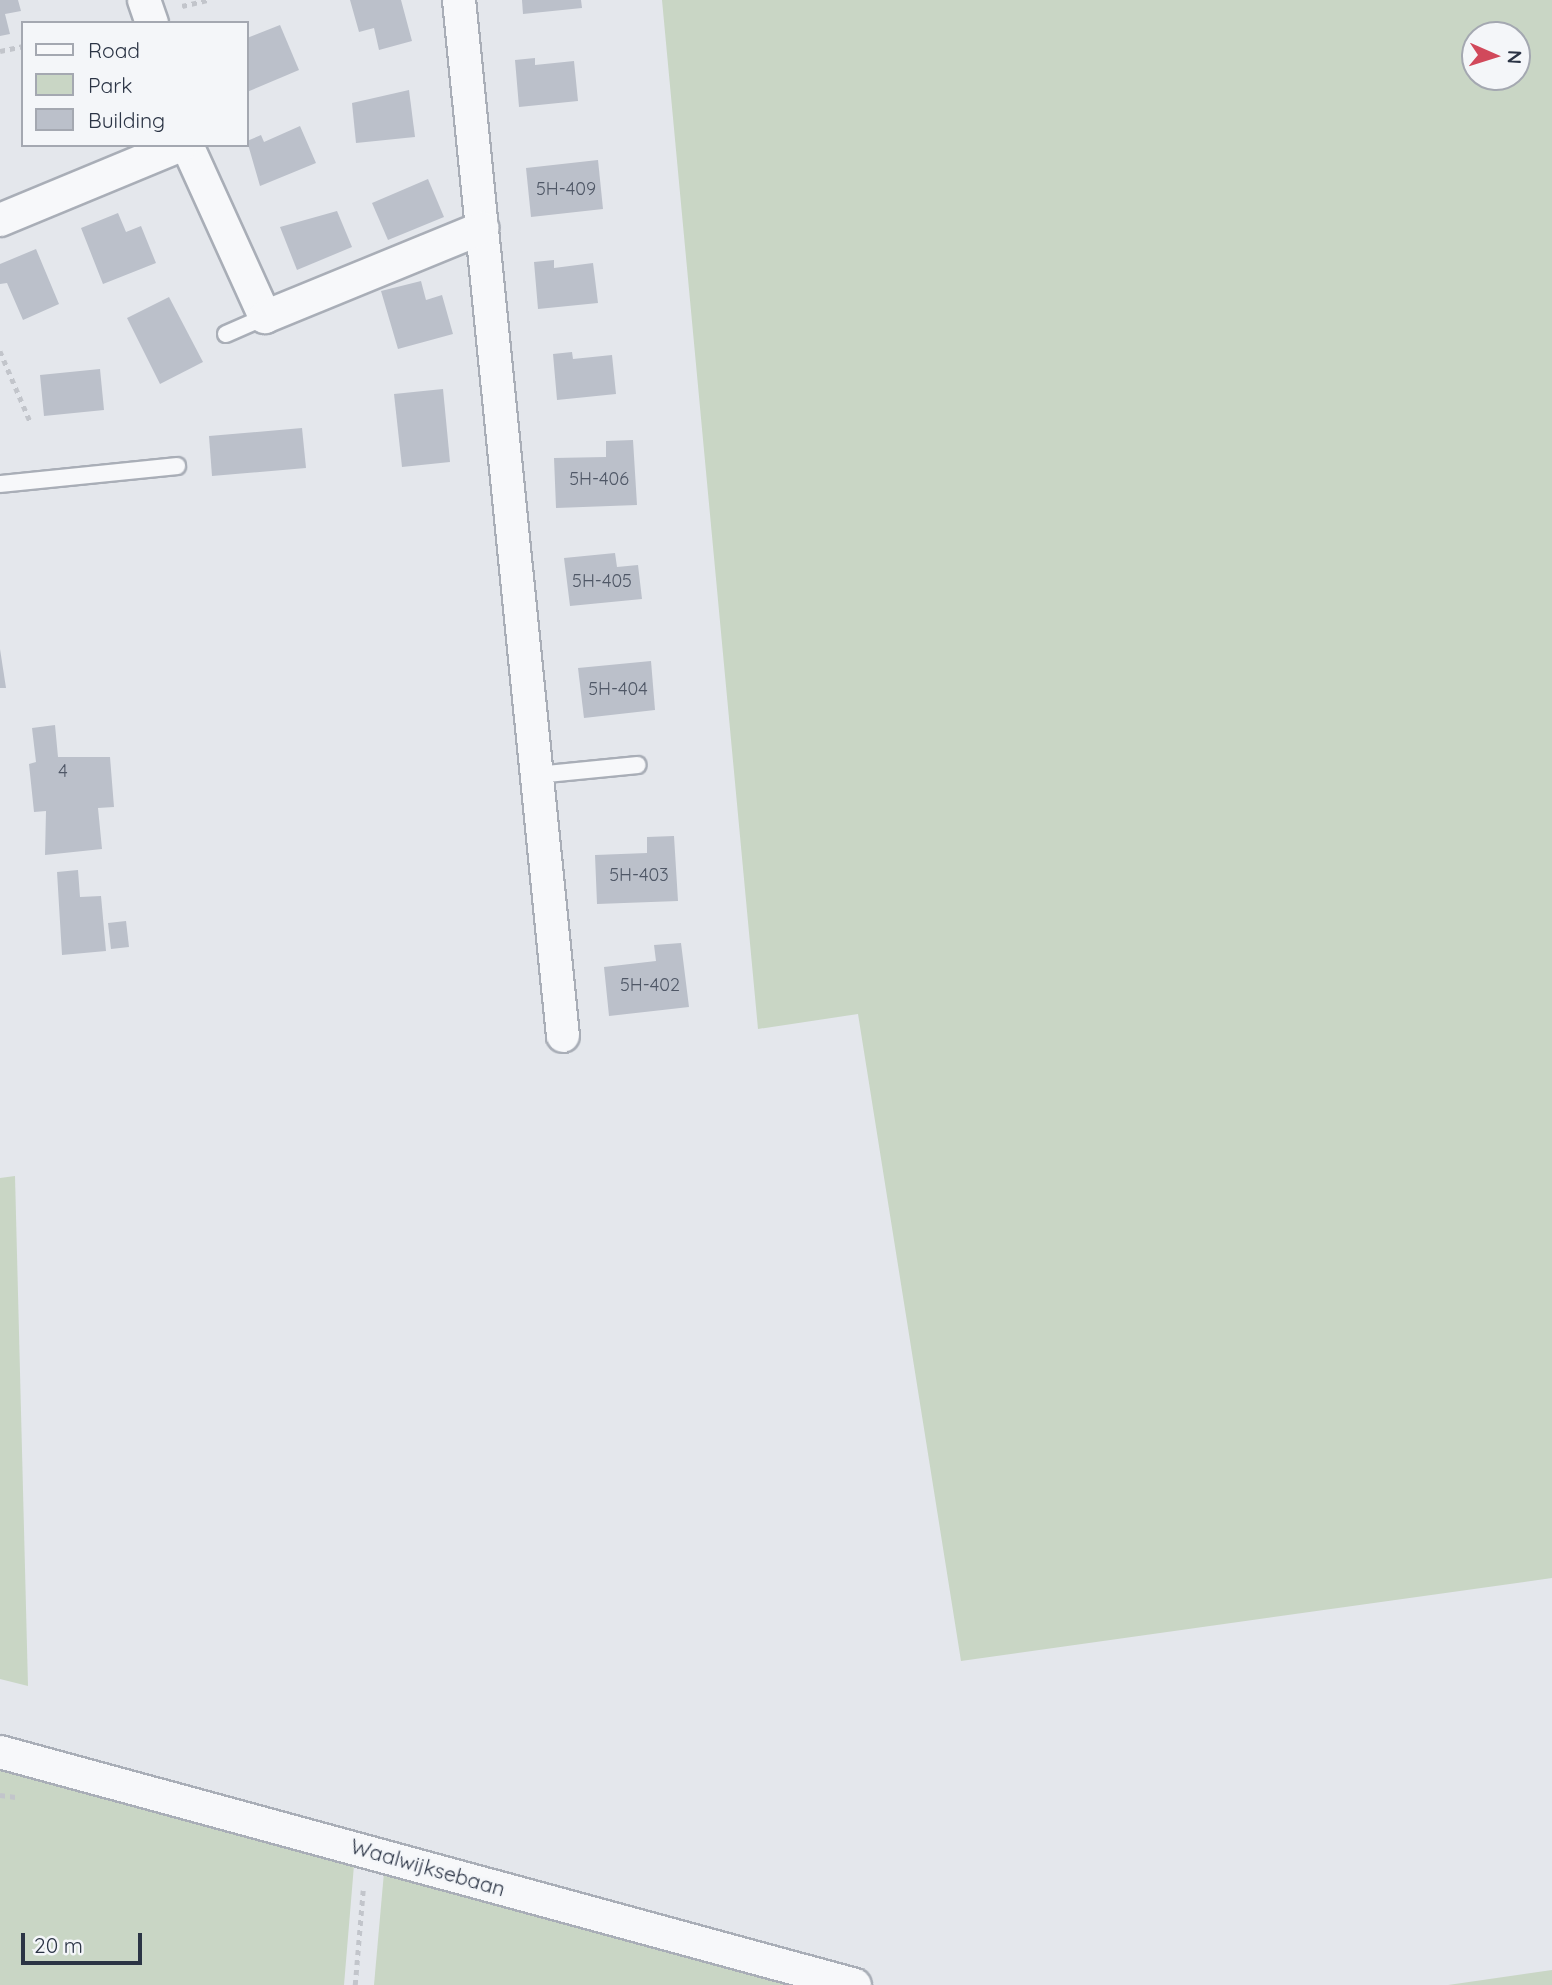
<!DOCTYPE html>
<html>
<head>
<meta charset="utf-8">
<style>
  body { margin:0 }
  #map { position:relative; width:1552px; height:1985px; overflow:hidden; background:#e4e7ec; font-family:Quicksand,sans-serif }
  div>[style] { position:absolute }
  .green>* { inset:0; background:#c9d6c5 }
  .building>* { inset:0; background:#bbc0ca }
  .path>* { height:4.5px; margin-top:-2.25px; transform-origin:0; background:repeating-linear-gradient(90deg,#c2c5cb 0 5px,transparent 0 10px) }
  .roads { filter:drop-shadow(2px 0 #a9aeb7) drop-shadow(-2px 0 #a9aeb7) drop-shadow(0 2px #a9aeb7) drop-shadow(0 -2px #a9aeb7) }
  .service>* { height:16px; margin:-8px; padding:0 8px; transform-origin:8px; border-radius:8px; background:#f7f8fa }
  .minor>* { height:32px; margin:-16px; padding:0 16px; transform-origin:16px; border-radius:16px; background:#f7f8fa }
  span { translate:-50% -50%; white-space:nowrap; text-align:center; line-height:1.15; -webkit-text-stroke:5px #f4f6f9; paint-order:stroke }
  .number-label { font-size:18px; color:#4f5766 }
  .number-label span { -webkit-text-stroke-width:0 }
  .street-label { font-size:21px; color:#2b3445 }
  .legend { position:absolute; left:21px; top:21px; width:228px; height:126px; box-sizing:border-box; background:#f4f6f9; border:2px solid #a4a8b1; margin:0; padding:9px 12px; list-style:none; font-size:21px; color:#2b3445 }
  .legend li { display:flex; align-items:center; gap:14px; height:35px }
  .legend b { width:35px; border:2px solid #a4a8b1 }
  .north { position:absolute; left:1461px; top:21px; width:70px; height:70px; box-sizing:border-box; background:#f4f6f9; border:2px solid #a4a8b1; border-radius:50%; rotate:93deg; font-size:19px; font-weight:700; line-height:28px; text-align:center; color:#2b3445 }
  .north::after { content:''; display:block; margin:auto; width:24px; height:32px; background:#d1495b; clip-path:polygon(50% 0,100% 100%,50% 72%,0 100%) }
  .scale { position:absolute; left:21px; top:1933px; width:121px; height:32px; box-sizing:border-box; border:4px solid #2b3445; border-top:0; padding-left:9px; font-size:21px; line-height:24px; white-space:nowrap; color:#2b3445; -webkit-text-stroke:5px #f4f6f9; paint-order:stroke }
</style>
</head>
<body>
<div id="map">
  <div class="green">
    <i style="clip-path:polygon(evenodd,662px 0,1552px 0,1552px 1578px,961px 1661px,858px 1014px,758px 1029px,662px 0,1475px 35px,1517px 35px,1517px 77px,1475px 77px,1475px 35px)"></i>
    <i style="clip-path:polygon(15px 1176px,28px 1686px,0 1679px,0 1178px)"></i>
    <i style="clip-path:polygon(0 1756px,355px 1853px,344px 1985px,0 1985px)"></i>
    <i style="clip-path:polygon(385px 1861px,840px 1985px,374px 1985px)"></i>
    <i style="clip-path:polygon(1552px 1970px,1552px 1985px,1448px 1985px)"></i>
  </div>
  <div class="building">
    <i style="clip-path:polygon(0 0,18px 0,21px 11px,5px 14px,10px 34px,0 36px)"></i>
    <i style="clip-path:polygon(350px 0,401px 0,412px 41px,379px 50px,374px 28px,359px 32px)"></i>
    <i style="clip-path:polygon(522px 0,581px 0,582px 8px,523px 14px)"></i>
    <i style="clip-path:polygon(280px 25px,299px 70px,247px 92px,247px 38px)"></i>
    <i style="clip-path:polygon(535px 58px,535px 65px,574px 61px,578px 101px,519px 107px,515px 60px)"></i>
    <i style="clip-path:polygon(409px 90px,415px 137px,356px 143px,352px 103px)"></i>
    <i style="clip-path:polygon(300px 126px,316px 163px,260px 186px,247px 141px,261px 135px,264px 142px)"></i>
    <i style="clip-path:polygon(598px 160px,603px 209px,531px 217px,526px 168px)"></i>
    <i style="clip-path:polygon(428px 179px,444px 217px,388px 240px,372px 203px)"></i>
    <i style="clip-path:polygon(337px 211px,352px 247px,297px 270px,280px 227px)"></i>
    <i style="clip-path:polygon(118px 213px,126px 232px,141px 226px,156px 263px,103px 284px,81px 228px)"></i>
    <i style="clip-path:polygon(36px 249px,59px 304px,23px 320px,7px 283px,0 284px,0 264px)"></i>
    <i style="clip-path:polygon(554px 260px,554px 268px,593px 263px,598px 303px,538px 309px,534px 262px)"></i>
    <i style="clip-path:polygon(421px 281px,426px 300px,442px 295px,453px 334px,398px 349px,381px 291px)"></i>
    <i style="clip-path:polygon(169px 297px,203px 362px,160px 384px,127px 318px)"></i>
    <i style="clip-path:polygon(572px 352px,573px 359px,612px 355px,616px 394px,557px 400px,553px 354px)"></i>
    <i style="clip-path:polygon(100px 369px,104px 410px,44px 416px,40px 375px)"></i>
    <i style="clip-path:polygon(443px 389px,450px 462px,402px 467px,394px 394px)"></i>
    <i style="clip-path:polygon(302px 428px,306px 468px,212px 476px,209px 436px)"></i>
    <i style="clip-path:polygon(633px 440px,637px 505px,556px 508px,554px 458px,606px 457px,606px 441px)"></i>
    <i style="clip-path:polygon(615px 553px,617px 567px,638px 565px,642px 599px,570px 606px,564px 558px)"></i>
    <i style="clip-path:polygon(0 649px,6px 688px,0 688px)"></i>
    <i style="clip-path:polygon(651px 661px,655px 710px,584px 718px,578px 668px)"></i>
    <i style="clip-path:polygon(55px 725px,58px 757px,110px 757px,114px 807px,98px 808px,102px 849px,45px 855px,46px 811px,34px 812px,29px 764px,36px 762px,32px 728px)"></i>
    <i style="clip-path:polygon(674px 836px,678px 901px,597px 904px,595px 855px,647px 853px,647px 837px)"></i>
    <i style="clip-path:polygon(78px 870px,80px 897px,101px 896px,106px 951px,62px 955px,57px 872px)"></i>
    <i style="clip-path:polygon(126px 921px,129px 947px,111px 949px,108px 923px)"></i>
    <i style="clip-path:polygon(681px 943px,689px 1007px,609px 1016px,604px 967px,656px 961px,654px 945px)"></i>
  </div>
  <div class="path">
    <i style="left:182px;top:6px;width:27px;rotate:-13deg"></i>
    <i style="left:0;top:51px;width:24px;rotate:-12deg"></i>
    <i style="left:0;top:351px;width:76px;rotate:66.8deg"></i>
    <i style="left:0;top:1795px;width:16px;rotate:7deg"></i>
    <i style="left:355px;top:1985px;width:95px;rotate:-85.2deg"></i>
  </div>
  <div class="roads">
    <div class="service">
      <i style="left:226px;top:334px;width:43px;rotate:-23.6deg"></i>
      <i style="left:0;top:484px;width:178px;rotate:-5.8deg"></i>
      <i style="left:537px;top:775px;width:101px;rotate:-5.7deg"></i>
    </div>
    <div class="minor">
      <i style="left:144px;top:0;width:24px;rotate:71deg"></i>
      <i style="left:459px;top:0;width:1041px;rotate:84.27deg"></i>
      <i style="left:187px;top:145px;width:189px;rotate:65.6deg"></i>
      <i style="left:265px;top:317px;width:235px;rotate:-22.3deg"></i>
      <i style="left:0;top:220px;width:196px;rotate:-22.5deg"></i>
      <i style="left:0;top:1752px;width:886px;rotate:15.24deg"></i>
    </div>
  </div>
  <div class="number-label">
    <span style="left:566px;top:189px">5H-409</span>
    <span style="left:599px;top:479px">5H-406</span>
    <span style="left:602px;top:581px">5H-405</span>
    <span style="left:618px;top:689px">5H-404</span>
    <span style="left:63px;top:771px">4</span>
    <span style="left:639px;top:875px">5H-403</span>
    <span style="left:650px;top:985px">5H-402</span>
  </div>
  <div class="street-label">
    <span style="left:428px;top:1867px;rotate:16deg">Waalwijksebaan</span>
  </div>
  <ul class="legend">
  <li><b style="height:9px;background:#f7f8fa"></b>Road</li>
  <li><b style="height:19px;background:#c9d6c5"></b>Park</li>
  <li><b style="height:19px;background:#bbc0ca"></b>Building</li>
  </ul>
  <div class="north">N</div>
  <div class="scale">20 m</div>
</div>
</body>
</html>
